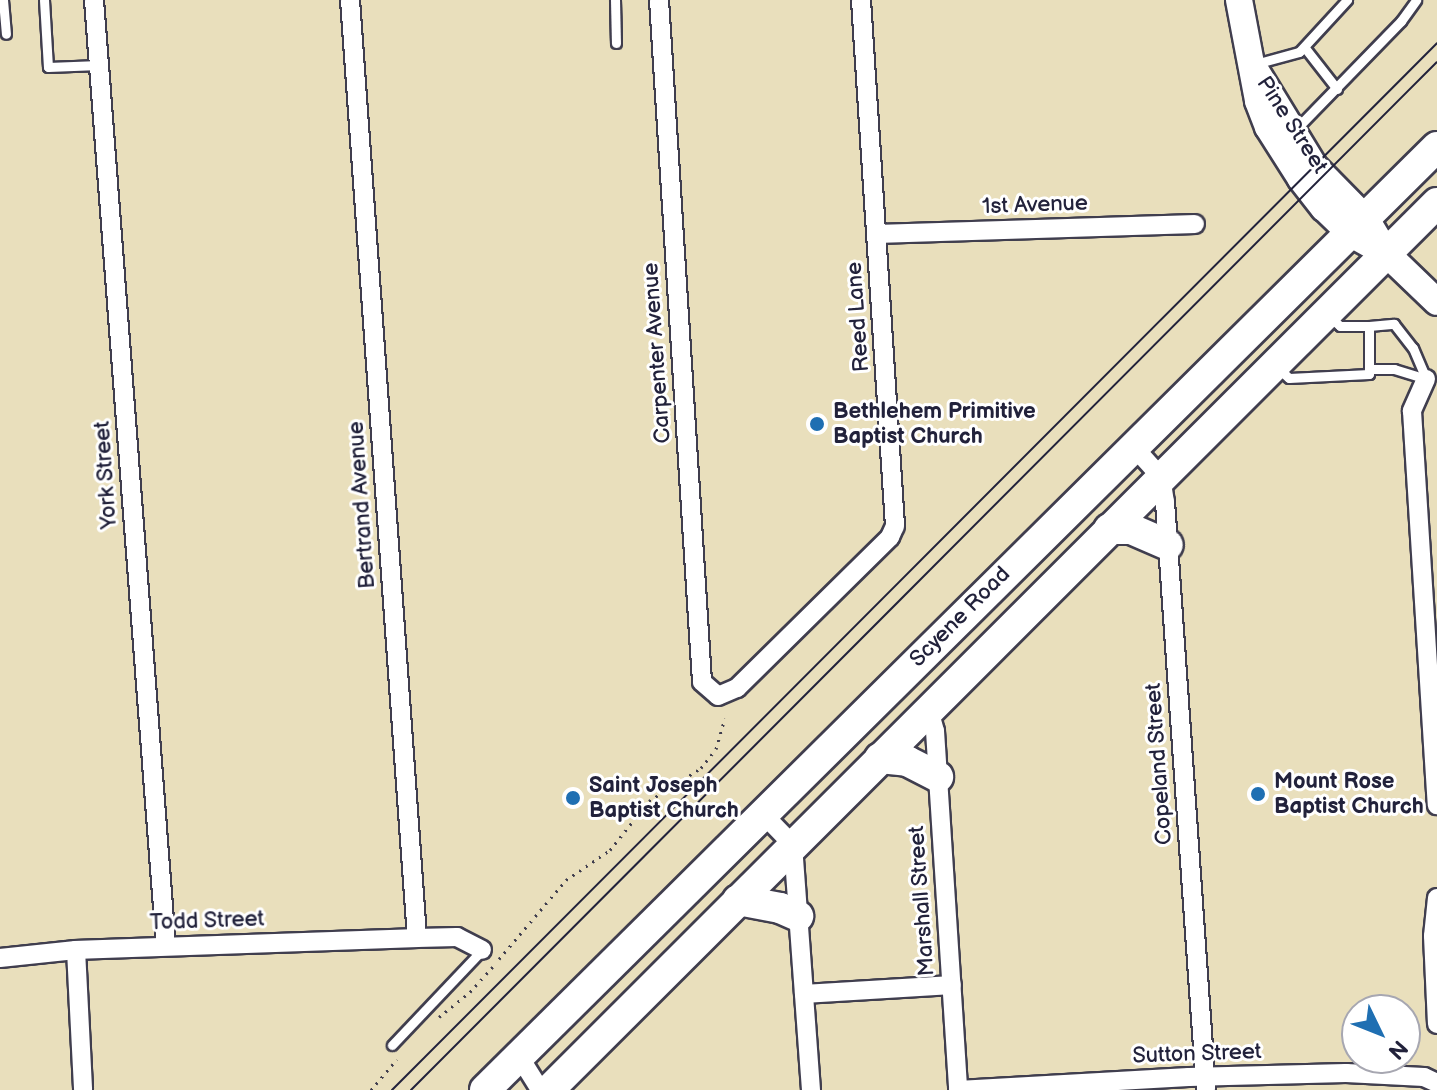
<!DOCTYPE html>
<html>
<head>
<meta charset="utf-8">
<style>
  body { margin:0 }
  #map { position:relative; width:1437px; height:1090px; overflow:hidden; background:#e9dfbc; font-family:"Balsamiq Sans",sans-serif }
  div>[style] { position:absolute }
  .path>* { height:3px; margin-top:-1.5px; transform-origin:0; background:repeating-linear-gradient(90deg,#403e4e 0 2px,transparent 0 8px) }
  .roads { filter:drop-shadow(2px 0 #403e4e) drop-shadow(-2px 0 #403e4e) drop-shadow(0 2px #403e4e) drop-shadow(0 -2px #403e4e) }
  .lane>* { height:9px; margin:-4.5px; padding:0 4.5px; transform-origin:4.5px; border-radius:4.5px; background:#fff }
  .street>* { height:18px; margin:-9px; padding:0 9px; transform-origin:9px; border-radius:9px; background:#fff }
  .secondary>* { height:26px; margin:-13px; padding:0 13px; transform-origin:13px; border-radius:13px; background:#fff }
  .primary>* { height:30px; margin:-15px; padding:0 15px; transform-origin:15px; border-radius:15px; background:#fff }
  .tram>* { height:2px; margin:-1px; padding:0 1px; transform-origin:1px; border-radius:1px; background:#22223b }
  .dots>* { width:22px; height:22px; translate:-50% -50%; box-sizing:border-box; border:4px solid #fff; border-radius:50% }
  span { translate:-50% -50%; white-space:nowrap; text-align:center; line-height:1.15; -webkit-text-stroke:6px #fff; paint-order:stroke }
  .street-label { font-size:22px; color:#22223b }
  .poi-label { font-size:22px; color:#22223b; font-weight:700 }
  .left { translate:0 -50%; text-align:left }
  .north { position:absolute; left:1341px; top:994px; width:80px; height:80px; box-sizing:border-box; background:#fff; border:2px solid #a7a7b1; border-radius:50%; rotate:133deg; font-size:22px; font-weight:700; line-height:32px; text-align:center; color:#22223b }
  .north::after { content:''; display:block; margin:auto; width:28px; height:36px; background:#1f6fb2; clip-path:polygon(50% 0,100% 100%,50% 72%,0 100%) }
</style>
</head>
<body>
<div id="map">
  <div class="path">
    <i style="left:499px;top:959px;width:104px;rotate:-49.7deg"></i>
    <i style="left:566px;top:880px;width:53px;rotate:-34.3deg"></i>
    <i style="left:610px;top:850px;width:63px;rotate:-51.5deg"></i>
    <i style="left:649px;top:801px;width:62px;rotate:-32.4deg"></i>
    <i style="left:701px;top:768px;width:24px;rotate:-52deg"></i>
    <i style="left:716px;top:749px;width:32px;rotate:-74deg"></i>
    <i style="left:439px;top:1017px;width:40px;rotate:-39deg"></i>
    <i style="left:470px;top:992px;width:36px;rotate:-48deg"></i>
    <i style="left:371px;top:1090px;width:40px;rotate:-50deg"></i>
  </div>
  <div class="roads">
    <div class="lane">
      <i style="left:3px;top:0;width:34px;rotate:85deg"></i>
      <i style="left:44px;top:0;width:67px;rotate:86.6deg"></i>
      <i style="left:48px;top:67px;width:51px;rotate:-2.2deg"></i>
      <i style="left:615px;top:0;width:43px;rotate:88.7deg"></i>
      <i style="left:1305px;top:48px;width:52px;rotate:52deg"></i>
      <i style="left:1255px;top:64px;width:46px;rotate:-15.3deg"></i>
      <i style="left:1299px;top:52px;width:71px;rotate:-47.3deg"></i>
      <i style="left:1296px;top:129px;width:151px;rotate:-45.8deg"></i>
      <i style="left:1401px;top:21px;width:26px;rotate:-54deg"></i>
      <i style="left:1369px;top:326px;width:25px;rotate:-5deg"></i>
      <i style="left:1394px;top:324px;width:31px;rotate:52deg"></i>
      <i style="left:1413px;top:348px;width:34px;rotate:67deg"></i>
      <i style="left:1277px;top:367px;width:16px;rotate:43deg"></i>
      <i style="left:1289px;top:378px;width:80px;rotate:-2.9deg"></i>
      <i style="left:1369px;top:374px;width:48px;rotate:-90deg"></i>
      <i style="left:1369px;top:326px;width:29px;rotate:180deg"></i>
      <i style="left:1340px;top:326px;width:15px;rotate:-138deg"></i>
      <i style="left:1369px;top:369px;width:25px"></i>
      <i style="left:1394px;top:369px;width:34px;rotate:17deg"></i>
      <i style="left:392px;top:1045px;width:131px;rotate:-46.5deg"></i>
    </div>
    <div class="street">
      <i style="left:94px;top:0;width:949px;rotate:85.65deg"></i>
      <i style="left:350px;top:0;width:940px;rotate:85.91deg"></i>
      <i style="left:417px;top:938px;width:40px;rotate:-1.4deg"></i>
      <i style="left:457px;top:937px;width:28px;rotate:27deg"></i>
      <i style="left:659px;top:0;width:683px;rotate:86.39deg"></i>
      <i style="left:702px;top:682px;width:21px;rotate:41deg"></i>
      <i style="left:718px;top:696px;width:21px;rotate:-23deg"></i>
      <i style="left:737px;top:688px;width:215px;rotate:-44.6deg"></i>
      <i style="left:890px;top:537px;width:12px;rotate:-66deg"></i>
      <i style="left:895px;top:526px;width:527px;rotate:-93.7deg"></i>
      <i style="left:877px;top:234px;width:318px;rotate:-1.8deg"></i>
      <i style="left:1426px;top:379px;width:35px;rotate:114deg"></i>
      <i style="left:1412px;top:411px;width:395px;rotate:86.4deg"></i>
      <i style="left:1133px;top:446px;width:42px;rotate:47.9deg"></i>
      <i style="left:1161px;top:477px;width:25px;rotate:81deg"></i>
      <i style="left:1165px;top:502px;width:589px;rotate:86.01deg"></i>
      <i style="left:929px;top:710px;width:22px;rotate:74deg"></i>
      <i style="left:935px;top:731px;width:360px;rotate:86.3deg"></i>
      <i style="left:958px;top:1090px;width:231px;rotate:-3.2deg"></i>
      <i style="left:1189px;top:1077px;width:157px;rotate:-1.5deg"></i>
      <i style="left:1346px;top:1073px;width:78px;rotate:2.9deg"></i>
      <i style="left:1424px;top:1077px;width:14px;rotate:25deg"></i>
      <i style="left:762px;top:813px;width:45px;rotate:45.9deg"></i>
      <i style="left:793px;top:845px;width:246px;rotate:85.8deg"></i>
      <i style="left:1437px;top:898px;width:38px;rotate:96deg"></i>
      <i style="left:1433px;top:936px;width:88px;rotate:87.4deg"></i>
      <i style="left:76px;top:950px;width:140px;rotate:87.1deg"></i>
      <i style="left:0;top:958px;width:76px;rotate:-6deg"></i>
      <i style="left:76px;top:950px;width:341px;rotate:-2deg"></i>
      <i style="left:804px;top:994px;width:148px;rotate:-3.5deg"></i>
      <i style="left:519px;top:1056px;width:40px;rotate:58deg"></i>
    </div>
    <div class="secondary">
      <i style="left:1239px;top:0;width:103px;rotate:79.3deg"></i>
      <i style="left:1258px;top:101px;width:28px;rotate:69deg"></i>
      <i style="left:1268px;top:127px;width:62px;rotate:57.6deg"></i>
      <i style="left:1301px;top:179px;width:37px;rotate:52deg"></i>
      <i style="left:1324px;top:208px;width:37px;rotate:44deg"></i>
      <i style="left:1351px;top:234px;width:41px;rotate:29.1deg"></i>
      <i style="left:1256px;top:71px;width:111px;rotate:58.6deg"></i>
      <i style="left:1314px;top:166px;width:74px;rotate:45.5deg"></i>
      <i style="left:1366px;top:219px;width:41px;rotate:59deg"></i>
      <i style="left:1387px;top:254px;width:69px;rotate:43.8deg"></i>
    </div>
    <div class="primary">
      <i style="left:1109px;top:529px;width:22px"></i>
      <i style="left:1131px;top:529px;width:40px;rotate:23.4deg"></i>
      <i style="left:880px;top:758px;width:27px;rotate:6deg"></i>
      <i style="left:907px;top:761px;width:35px;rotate:27deg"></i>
      <i style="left:738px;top:900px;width:43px;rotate:10.8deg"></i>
      <i style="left:780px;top:908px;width:20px;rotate:24deg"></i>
      <i style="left:485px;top:1090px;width:1340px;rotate:-44.73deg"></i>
      <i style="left:549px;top:1090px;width:1255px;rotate:-44.97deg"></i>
    </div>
  </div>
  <div class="tram">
    <i style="left:392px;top:1090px;width:1479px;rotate:-45.05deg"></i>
    <i style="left:411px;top:1090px;width:1452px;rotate:-45.06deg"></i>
  </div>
  <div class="dots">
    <i style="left:817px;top:424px;background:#1f6fb2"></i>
    <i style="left:1258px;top:794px;background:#1f6fb2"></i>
    <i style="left:573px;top:798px;background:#1f6fb2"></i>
  </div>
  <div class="street-label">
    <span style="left:1292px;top:125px;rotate:57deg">Pine Street</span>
    <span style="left:1035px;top:205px;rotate:-2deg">1st Avenue</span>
    <span style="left:858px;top:317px;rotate:-94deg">Reed Lane</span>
    <span style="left:657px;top:353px;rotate:-94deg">Carpenter Avenue</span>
    <span style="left:106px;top:475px;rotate:-94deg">York Street</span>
    <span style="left:362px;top:505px;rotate:-94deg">Bertrand Avenue</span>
    <span style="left:960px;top:617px;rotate:-45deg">Scyene Road</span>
    <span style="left:1159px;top:764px;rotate:-94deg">Copeland Street</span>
    <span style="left:922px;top:901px;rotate:-94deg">Marshall Street</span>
    <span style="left:207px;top:921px;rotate:-2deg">Todd Street</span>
    <span style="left:1197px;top:1054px;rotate:-2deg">Sutton Street</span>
  </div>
  <div class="poi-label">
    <span class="left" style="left:833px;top:424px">Bethlehem Primitive<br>Baptist Church</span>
    <span class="left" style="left:1274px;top:794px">Mount Rose<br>Baptist Church</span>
    <span class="left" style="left:589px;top:798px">Saint Joseph<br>Baptist Church</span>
  </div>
  <div class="north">N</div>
</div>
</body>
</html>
